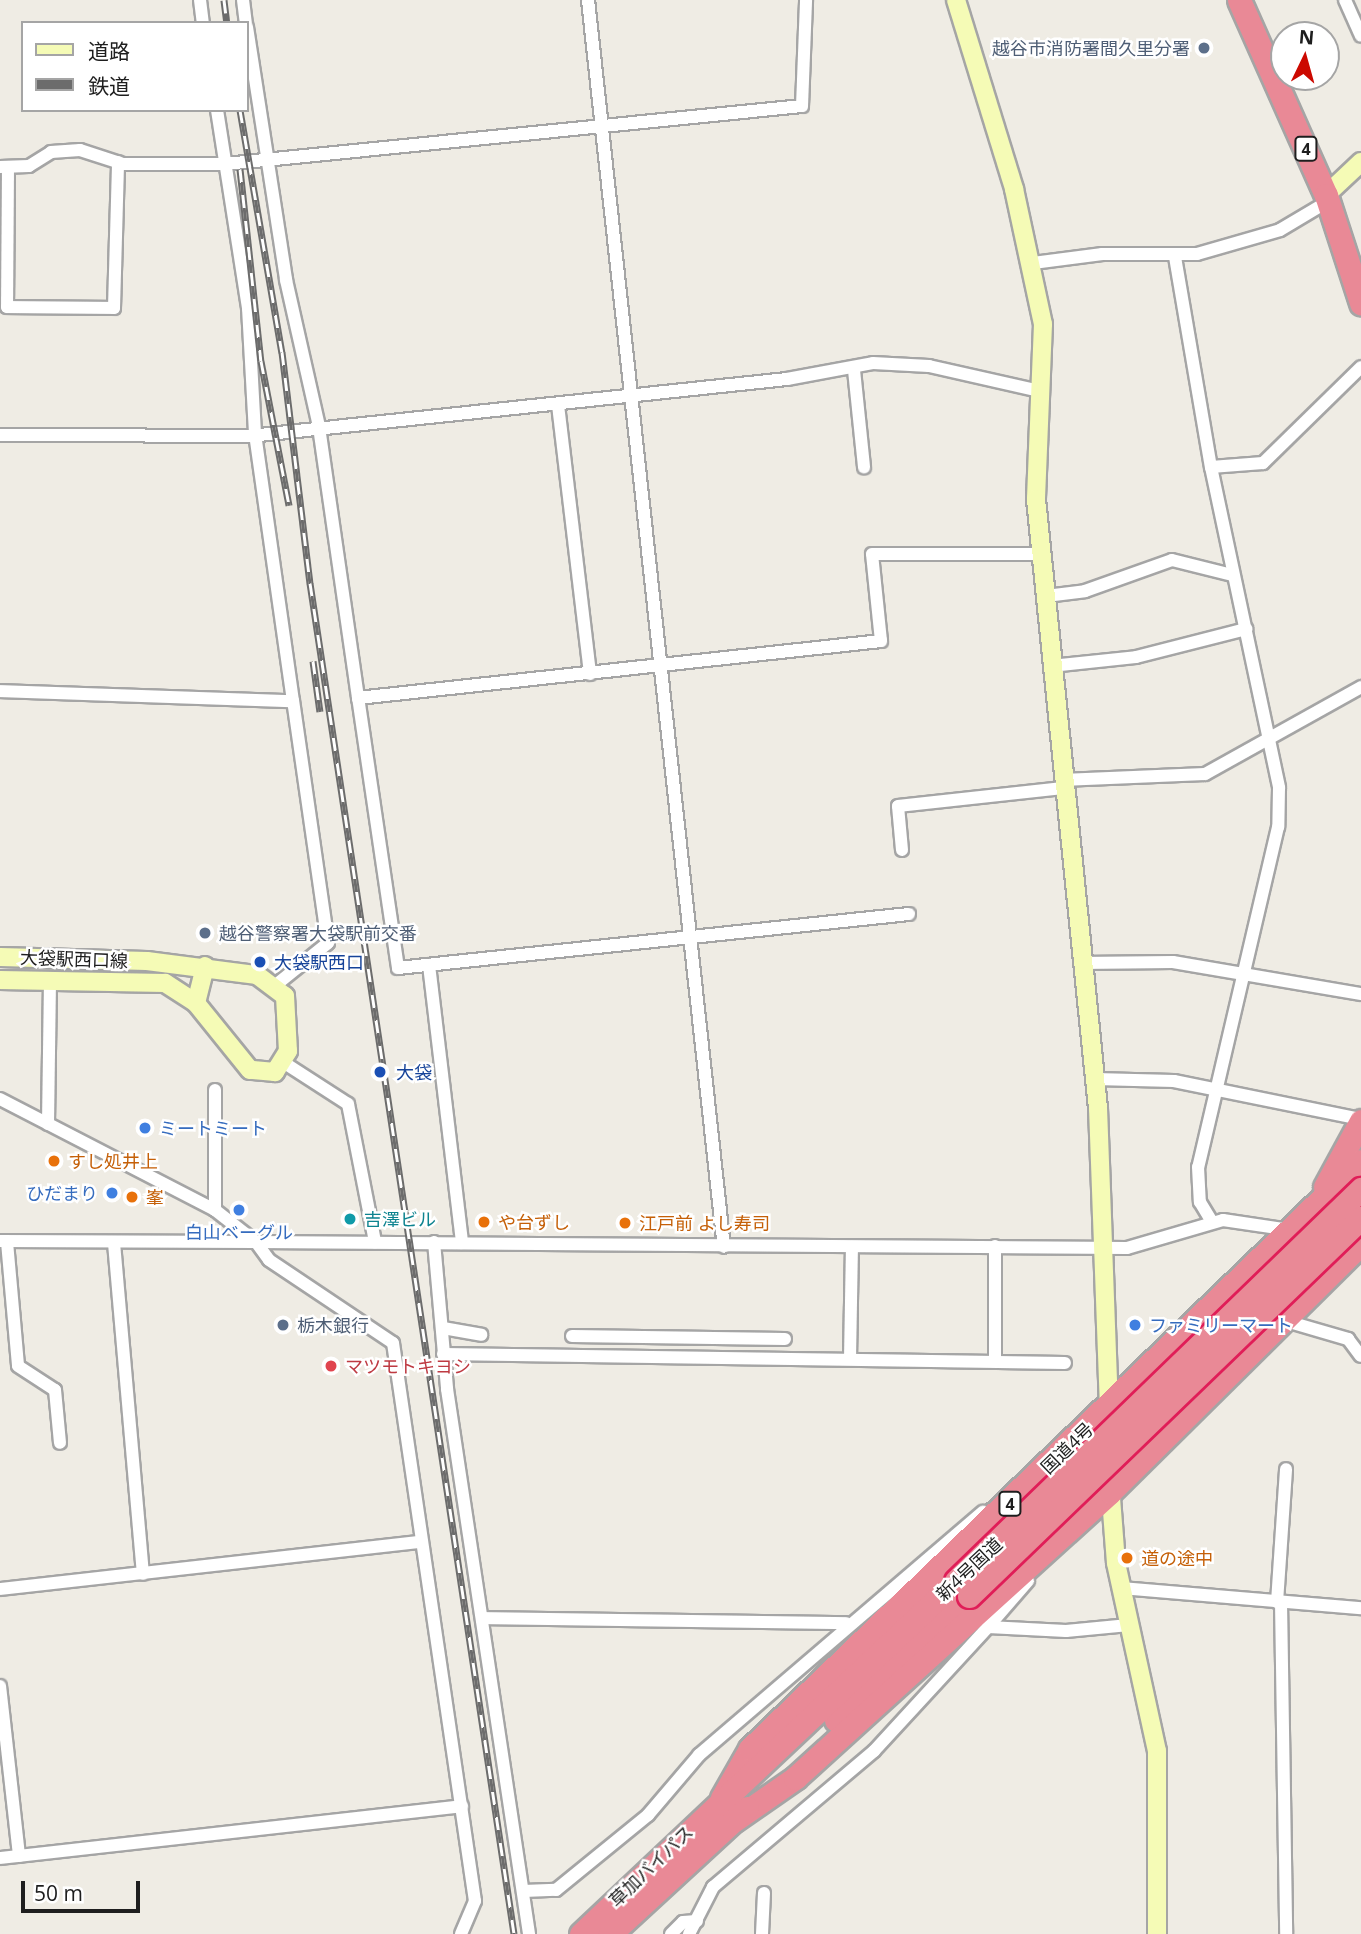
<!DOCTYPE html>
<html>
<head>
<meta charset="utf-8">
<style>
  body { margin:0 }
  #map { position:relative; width:1361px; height:1934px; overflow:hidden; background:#efece4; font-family:"Open Sans","Noto Sans JP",sans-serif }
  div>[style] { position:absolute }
  .roads { filter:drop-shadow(2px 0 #a5a5a5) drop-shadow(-2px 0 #a5a5a5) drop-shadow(0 2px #a5a5a5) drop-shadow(0 -2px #a5a5a5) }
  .street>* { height:12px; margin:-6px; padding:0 6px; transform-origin:6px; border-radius:6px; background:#fff }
  .secondary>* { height:18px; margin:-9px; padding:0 9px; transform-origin:9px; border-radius:9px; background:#f5fbb6 }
  .highway>* { height:23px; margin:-11.5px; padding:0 11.5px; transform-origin:11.5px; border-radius:11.5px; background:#e98996 }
  .rail>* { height:7px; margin-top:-3.5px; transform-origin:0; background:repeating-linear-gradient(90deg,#fff 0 13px,#6c6c6c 0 26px); box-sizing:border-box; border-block:2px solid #6c6c6c }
  .bridges { filter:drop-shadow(2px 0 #e01e58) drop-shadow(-2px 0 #e01e58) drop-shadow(0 2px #e01e58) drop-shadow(0 -2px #e01e58) }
  .highway-bridge>* { height:23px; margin:-11.5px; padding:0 11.5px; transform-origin:11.5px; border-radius:11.5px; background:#e98996 }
  .dots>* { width:19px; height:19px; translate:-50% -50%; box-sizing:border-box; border:4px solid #fff; border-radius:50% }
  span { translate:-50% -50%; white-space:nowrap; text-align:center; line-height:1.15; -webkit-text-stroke:5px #fff; paint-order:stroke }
  .shield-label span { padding:2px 5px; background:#fff; border:2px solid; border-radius:5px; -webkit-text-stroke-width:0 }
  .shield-label { font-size:16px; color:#1e1e1e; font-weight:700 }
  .service-label { font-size:18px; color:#4e5e75 }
  .right { translate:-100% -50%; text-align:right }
  .left { translate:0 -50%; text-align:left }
  .street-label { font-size:18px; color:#1e1e1e }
  .transit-label { font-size:18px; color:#164399 }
  .shop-label { font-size:18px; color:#366cbe }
  .food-label { font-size:18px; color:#c56008 }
  .culture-label { font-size:18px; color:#0d838f }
  .health-label { font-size:18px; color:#be3a42 }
  .legend { position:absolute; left:21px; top:21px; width:228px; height:91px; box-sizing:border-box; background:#fff; border:2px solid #a5a5a5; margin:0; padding:9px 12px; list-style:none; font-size:21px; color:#1e1e1e }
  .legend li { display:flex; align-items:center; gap:14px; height:35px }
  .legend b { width:35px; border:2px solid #a5a5a5 }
  .north { position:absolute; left:1270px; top:21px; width:70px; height:70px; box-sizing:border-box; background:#fff; border:2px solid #a5a5a5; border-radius:50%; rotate:5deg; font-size:19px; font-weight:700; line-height:28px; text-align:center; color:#1e1e1e }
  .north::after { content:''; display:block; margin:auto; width:24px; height:32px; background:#cc0900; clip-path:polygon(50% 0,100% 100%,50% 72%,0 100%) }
  .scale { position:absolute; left:21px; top:1881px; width:119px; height:32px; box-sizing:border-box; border:4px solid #1e1e1e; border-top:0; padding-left:9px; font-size:21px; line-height:24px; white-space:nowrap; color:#1e1e1e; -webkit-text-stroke:5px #fff; paint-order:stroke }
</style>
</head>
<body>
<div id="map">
  <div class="roads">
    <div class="street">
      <i style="left:200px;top:0;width:23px;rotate:83deg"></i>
      <i style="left:243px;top:0;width:23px;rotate:83deg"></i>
      <i style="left:588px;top:0;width:1254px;rotate:83.78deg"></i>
      <i style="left:1345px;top:0;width:39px;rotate:66deg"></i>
      <i style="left:247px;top:27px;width:256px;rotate:81.2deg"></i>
      <i style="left:286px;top:280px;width:151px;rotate:77.3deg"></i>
      <i style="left:319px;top:427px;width:274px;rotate:81.8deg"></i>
      <i style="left:0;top:167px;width:29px;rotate:-2deg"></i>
      <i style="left:29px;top:166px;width:26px;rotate:-32deg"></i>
      <i style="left:51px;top:152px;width:29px;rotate:-4deg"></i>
      <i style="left:80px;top:150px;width:45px;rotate:18deg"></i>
      <i style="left:123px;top:164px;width:102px"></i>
      <i style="left:225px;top:164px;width:580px;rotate:-5.74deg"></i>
      <i style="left:802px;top:106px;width:106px;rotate:-87.8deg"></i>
      <i style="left:8px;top:168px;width:139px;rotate:90.4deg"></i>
      <i style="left:7px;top:307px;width:107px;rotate:0.5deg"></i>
      <i style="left:114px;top:308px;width:146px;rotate:-88.4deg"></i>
      <i style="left:1175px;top:257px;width:213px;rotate:80.3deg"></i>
      <i style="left:1211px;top:467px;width:328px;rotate:78deg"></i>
      <i style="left:1279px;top:788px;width:39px;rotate:91deg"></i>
      <i style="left:1278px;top:827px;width:349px;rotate:103.2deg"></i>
      <i style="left:1198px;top:1167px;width:35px;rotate:87deg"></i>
      <i style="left:1200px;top:1202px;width:23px;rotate:59deg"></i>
      <i style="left:1033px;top:263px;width:70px;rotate:-7.4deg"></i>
      <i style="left:1102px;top:254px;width:95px"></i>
      <i style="left:1197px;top:254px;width:86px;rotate:-16.1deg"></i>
      <i style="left:1280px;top:230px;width:55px;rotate:-30.8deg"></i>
      <i style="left:854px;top:370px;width:98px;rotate:84.1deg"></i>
      <i style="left:558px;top:405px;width:271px;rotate:83.2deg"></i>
      <i style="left:0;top:435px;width:250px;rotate:0.2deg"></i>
      <i style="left:250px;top:436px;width:540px;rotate:-6.06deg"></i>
      <i style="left:787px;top:379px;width:87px;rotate:-10.5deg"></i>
      <i style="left:873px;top:363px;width:56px;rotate:3.1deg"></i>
      <i style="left:929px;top:366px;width:114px;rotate:12.7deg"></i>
      <i style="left:1211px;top:467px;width:52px;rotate:-4.4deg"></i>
      <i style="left:1263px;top:463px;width:137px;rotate:-44.4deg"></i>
      <i style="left:1046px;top:596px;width:39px;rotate:-7deg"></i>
      <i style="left:1085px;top:591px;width:92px;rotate:-19.6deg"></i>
      <i style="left:1172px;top:560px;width:62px;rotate:14deg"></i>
      <i style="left:1051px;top:666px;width:85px;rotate:-6deg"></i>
      <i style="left:1136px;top:657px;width:114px;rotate:-14.3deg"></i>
      <i style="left:0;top:691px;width:293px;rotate:2deg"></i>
      <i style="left:293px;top:701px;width:271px;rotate:-98.1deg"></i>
      <i style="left:255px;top:433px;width:125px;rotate:-93.2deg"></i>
      <i style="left:248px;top:308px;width:200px;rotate:-98.9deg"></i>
      <i style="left:1062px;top:780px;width:143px;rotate:-2.4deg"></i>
      <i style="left:1205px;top:774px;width:179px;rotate:-29.1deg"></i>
      <i style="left:902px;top:850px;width:44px;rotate:-95.2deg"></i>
      <i style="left:898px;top:806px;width:166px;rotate:-6.2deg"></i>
      <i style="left:909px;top:914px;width:514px;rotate:173.97deg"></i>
      <i style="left:398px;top:968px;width:273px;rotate:-98.4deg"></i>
      <i style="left:358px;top:698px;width:526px;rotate:-6.22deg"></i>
      <i style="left:881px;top:641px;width:87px;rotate:-95.9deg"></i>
      <i style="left:872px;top:554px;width:169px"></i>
      <i style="left:1080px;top:963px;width:93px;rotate:-0.6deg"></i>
      <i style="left:1173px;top:962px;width:191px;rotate:9.7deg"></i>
      <i style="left:429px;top:965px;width:280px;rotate:83.2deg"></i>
      <i style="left:277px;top:984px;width:65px;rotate:-38.8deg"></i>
      <i style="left:328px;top:943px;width:245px;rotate:-98.2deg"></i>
      <i style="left:283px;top:1062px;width:77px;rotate:32.9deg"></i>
      <i style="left:348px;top:1104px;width:141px;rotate:78.9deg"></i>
      <i style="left:1095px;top:1079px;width:79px;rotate:1.5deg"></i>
      <i style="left:1174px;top:1081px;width:191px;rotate:11.5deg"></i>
      <i style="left:215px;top:1090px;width:120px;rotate:90deg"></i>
      <i style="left:0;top:1099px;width:242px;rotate:27.3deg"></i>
      <i style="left:215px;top:1210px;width:52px;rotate:38deg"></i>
      <i style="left:256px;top:1242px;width:871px;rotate:0.39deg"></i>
      <i style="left:1127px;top:1248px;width:100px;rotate:-16.3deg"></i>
      <i style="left:1223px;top:1220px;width:69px;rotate:8.4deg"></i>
      <i style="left:48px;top:1124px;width:144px;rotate:-89.2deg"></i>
      <i style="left:0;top:1241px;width:256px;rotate:0.2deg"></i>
      <i style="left:256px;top:1242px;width:22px;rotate:54deg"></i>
      <i style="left:269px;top:1260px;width:149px;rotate:33.8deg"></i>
      <i style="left:393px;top:1343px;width:564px;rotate:81.64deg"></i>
      <i style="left:475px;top:1901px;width:36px;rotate:113deg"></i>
      <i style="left:7px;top:1242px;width:124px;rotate:84.9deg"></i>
      <i style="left:18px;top:1366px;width:44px;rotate:33deg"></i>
      <i style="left:55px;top:1390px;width:53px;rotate:84.6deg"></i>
      <i style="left:434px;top:1242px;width:148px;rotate:84.9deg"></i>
      <i style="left:447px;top:1389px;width:551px;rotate:81.44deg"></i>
      <i style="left:114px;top:1243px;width:332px;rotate:85deg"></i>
      <i style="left:1286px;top:1321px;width:65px;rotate:16.2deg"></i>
      <i style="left:1348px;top:1339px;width:21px;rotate:53deg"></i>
      <i style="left:443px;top:1328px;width:39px;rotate:10deg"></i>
      <i style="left:572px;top:1336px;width:213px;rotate:0.8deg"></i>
      <i style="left:443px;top:1354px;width:622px;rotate:0.83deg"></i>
      <i style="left:850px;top:1359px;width:112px;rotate:-89deg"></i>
      <i style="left:995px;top:1361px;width:115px;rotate:-90deg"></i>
      <i style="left:1121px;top:1588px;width:241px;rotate:4.8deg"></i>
      <i style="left:0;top:1589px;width:424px;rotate:-6.4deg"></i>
      <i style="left:1277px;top:1602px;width:133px;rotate:-86.1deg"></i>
      <i style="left:1281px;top:1602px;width:332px;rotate:89.1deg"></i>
      <i style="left:483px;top:1618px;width:363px;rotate:0.8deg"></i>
      <i style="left:988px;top:1627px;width:61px;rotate:-49deg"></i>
      <i style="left:0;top:1686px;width:171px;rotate:83.6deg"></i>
      <i style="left:0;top:1858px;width:465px;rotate:-6.4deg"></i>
      <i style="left:523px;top:1891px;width:33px;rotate:-2deg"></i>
      <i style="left:556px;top:1890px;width:119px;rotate:-39.2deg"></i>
      <i style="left:648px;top:1815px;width:79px;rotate:-49.6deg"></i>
      <i style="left:699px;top:1755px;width:374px;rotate:-40.6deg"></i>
      <i style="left:671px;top:1934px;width:17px;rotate:-45deg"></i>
      <i style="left:683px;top:1922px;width:14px;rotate:-4deg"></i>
      <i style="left:689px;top:1934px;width:53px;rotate:-62.9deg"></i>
      <i style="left:713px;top:1887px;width:211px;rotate:-40.2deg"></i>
      <i style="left:874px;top:1751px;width:168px;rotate:-47.4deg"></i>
      <i style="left:988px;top:1627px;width:78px;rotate:2.9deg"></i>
      <i style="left:1066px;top:1631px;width:63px;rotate:-5.4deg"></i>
      <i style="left:762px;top:1934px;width:41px;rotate:-87.2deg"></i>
    </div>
    <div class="secondary">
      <i style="left:956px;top:0;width:198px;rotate:72.9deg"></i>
      <i style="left:1014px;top:189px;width:138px;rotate:77.9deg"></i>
      <i style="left:1043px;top:324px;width:175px;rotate:92.3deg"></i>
      <i style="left:1036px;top:499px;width:612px;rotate:84.19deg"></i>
      <i style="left:1098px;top:1108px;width:300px;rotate:87.9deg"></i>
      <i style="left:1326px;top:195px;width:48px;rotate:-43.3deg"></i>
      <i style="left:0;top:957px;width:147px;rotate:1.6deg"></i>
      <i style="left:147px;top:961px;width:111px;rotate:7.3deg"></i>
      <i style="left:257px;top:975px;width:35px;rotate:37deg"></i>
      <i style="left:285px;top:996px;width:55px;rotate:86.9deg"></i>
      <i style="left:288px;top:1051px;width:25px;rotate:122deg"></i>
      <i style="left:275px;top:1072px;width:25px;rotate:-175deg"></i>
      <i style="left:250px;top:1070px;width:86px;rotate:-128.9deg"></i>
      <i style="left:196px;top:1003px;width:37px;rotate:-147deg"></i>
      <i style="left:165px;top:983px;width:165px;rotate:-179deg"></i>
      <i style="left:196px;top:1003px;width:38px;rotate:-76deg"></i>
      <i style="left:1110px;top:1485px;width:78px;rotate:85.6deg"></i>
      <i style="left:1116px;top:1563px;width:192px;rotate:77.7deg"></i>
      <i style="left:1157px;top:1751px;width:183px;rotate:90deg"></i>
    </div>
    <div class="highway">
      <i style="left:1239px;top:0;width:214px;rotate:66deg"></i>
      <i style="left:1326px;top:195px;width:114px;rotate:72deg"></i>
      <i style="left:1325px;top:1187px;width:75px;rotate:-61.4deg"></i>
      <i style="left:836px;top:1720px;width:182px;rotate:-43deg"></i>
      <i style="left:722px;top:1798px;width:56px;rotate:-60.3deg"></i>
      <i style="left:750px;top:1749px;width:848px;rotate:-43.9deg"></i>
      <i style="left:736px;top:1819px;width:72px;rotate:-34.8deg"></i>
      <i style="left:795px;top:1778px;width:425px;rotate:-42.2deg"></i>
      <i style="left:1110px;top:1492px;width:353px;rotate:-44.7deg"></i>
      <i style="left:581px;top:1934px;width:515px;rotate:-43.27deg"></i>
      <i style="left:610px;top:1934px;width:186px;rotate:-42.6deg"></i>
    </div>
  </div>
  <div class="rail">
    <i style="left:224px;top:0;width:23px;rotate:83deg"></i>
    <i style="left:240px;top:110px;width:246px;rotate:80.2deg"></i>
    <i style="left:282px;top:352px;width:233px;rotate:83.1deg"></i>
    <i style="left:310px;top:583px;width:1366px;rotate:81.41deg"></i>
    <i style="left:240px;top:169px;width:193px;rotate:83.8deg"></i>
    <i style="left:261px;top:361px;width:147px;rotate:79deg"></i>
    <i style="left:313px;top:661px;width:51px;rotate:82.2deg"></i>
  </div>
  <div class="bridges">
    <div class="highway-bridge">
      <i style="left:956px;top:1581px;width:564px;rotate:-44.07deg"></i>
      <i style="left:969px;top:1596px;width:545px;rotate:-43.96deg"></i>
    </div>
  </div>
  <div class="dots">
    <i style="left:1204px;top:48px;background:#5c6f8a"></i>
    <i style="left:205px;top:933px;background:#5c6f8a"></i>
    <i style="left:260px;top:962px;background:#1a4fb4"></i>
    <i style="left:380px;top:1072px;background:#1a4fb4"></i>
    <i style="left:145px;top:1128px;background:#3f7fe0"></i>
    <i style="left:54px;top:1161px;background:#e8710a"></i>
    <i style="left:112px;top:1193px;background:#3f7fe0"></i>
    <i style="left:132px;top:1197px;background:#e8710a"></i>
    <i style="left:239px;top:1210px;background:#3f7fe0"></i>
    <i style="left:350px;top:1219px;background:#0f9aa8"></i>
    <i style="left:484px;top:1222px;background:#e8710a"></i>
    <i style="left:625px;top:1223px;background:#e8710a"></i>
    <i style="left:283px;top:1325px;background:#5c6f8a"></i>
    <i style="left:1135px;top:1325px;background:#3f7fe0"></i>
    <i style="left:331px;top:1366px;background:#e0444e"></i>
    <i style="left:1127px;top:1558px;background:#e8710a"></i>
  </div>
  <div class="shield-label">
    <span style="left:1306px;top:149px">4</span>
    <span style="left:1010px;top:1504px">4</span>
  </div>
  <div class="service-label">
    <span class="right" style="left:1190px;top:48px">越谷市消防署間久里分署</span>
    <span class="left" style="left:219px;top:933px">越谷警察署大袋駅前交番</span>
    <span class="left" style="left:297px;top:1325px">栃木銀行</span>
  </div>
  <div class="street-label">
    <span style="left:74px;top:959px;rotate:2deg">大袋駅西口線</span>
    <span style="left:1067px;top:1448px;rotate:-44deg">国道4号</span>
    <span style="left:969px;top:1569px;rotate:-43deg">新4号国道</span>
    <span style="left:651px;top:1866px;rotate:-44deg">草加バイパス</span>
  </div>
  <div class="transit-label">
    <span class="left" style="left:274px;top:962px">大袋駅西口</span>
    <span class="left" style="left:396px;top:1072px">大袋</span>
  </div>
  <div class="shop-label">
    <span class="left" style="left:159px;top:1128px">ミートミート</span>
    <span class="right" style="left:98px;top:1193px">ひだまり</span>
    <span style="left:239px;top:1232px">白山ベーグル</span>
    <span class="left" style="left:1149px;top:1325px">ファミリーマート</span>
  </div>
  <div class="food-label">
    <span class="left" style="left:68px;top:1161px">すし処井上</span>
    <span class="left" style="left:146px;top:1197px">峯</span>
    <span class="left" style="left:498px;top:1222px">や台ずし</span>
    <span class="left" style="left:639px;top:1223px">江戸前 よし寿司</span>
    <span class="left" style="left:1141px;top:1558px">道の途中</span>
  </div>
  <div class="culture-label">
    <span class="left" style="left:364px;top:1219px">吉澤ビル</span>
  </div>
  <div class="health-label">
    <span class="left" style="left:345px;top:1366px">マツモトキヨシ</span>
  </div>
  <ul class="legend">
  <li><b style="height:9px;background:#f5fbb6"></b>道路</li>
  <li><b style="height:9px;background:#6c6c6c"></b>鉄道</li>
  </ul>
  <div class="north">N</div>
  <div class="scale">50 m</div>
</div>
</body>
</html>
